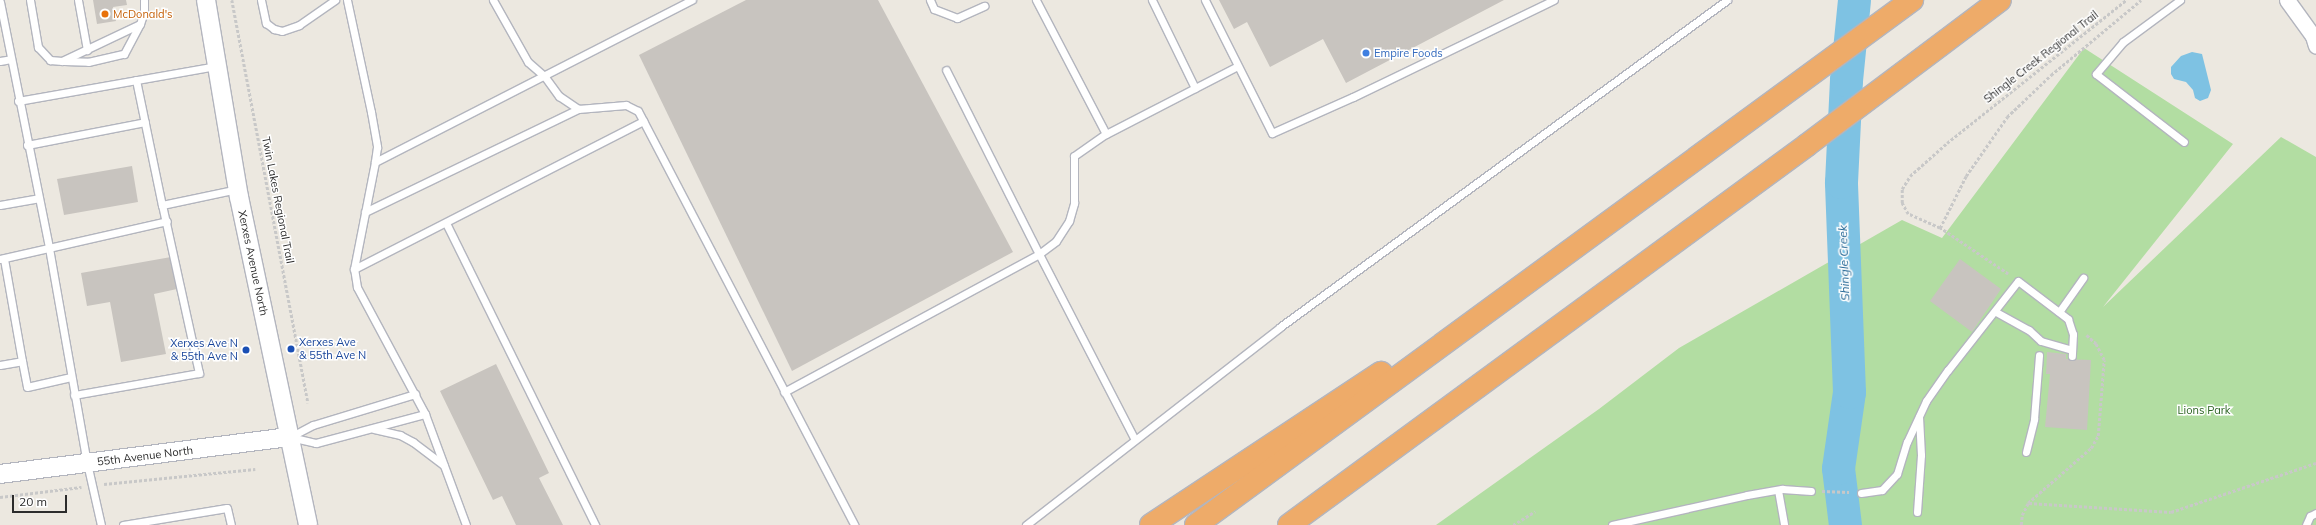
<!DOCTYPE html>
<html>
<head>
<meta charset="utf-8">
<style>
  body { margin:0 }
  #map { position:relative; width:2316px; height:525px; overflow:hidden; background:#ece8e0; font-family:Mulish,sans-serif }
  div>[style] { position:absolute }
  .green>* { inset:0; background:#b2dda2 }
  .water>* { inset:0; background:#7ec2e3 }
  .river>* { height:33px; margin:-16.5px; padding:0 16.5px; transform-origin:16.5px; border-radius:16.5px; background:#7ec2e3 }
  .building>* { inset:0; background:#c8c4bf }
  .path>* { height:2.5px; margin-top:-1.25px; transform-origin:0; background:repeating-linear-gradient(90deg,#c8c8c8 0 3px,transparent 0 5px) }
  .roads { filter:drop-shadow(1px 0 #b3b5be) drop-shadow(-1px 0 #b3b5be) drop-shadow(0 1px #b3b5be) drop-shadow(0 -1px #b3b5be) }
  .service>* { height:7px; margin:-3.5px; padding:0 3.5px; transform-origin:3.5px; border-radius:3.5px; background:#fff }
  .minor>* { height:15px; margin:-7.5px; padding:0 7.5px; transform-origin:7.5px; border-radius:7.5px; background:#fff }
  .tertiary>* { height:18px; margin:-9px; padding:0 9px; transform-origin:9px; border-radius:9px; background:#fff }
  .motorway>* { height:22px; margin:-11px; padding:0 11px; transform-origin:11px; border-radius:11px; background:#eeab69 }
  .dots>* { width:11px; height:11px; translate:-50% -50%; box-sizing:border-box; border:2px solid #fff; border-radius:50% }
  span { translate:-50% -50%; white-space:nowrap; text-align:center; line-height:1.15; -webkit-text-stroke:3px #fff; paint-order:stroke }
  .food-label { font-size:11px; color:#c56008 }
  .left { translate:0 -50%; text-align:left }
  .shop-label { font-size:11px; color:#366cbe }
  .street-label { font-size:11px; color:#2c2c2c }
  .transit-label { font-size:11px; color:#164399 }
  .right { translate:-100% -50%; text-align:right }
  .park-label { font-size:11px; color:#2b6322 }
  .water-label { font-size:12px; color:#1b6191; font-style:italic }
  .scale { position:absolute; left:12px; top:495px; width:55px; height:18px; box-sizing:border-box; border:2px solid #2c2c2c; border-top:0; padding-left:5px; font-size:12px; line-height:14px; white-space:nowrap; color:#2c2c2c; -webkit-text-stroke:3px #fff; paint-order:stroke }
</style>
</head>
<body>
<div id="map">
  <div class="green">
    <i style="clip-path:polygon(2084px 48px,2233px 144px,2103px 307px,2281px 137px,2316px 157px,2316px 525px,1436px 525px,1599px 409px,1679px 348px,1902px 220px,1942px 238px)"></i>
  </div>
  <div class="water">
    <i style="clip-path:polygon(2192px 52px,2202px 54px,2211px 90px,2208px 98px,2200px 101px,2195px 98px,2193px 90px,2186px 82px,2174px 79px,2171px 74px,2171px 67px,2181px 56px)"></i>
  </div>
  <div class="river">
    <i style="left:1845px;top:525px;width:57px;rotate:-97deg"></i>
    <i style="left:1838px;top:468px;width:77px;rotate:-81.8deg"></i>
    <i style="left:1849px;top:392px;width:210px;rotate:-92.2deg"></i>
    <i style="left:1841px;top:182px;width:102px;rotate:-87.2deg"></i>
    <i style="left:1846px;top:80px;width:80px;rotate:-84.3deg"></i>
  </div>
  <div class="building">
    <i style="clip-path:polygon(93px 0,126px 0,127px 5px,113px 7px,116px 21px,97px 24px)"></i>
    <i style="clip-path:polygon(746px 0,878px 0,1013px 252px,792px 371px,639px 55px)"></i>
    <i style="clip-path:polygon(1219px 0,1504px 0,1346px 83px,1323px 39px,1270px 67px,1247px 22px,1234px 29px)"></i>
    <i style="clip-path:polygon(132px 166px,138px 202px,64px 215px,57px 179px)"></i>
    <i style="clip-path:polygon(171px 257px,177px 289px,154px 294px,166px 354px,121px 362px,110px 302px,87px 306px,81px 273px)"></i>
    <i style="clip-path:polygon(1960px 259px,2001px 289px,1972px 332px,1930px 301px)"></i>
    <i style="clip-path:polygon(2047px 352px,2066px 354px,2066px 359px,2091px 360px,2087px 430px,2045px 427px,2050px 374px,2046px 374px)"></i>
    <i style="clip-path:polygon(496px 364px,549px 473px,539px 478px,563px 525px,516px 525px,502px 496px,493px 500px,440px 391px)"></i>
  </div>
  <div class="path">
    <i style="left:232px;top:0;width:410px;rotate:79.3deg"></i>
    <i style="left:1940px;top:228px;width:58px;rotate:-63.4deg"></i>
    <i style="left:1966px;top:176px;width:72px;rotate:-55.2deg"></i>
    <i style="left:2007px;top:117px;width:61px;rotate:-43.7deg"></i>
    <i style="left:2051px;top:75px;width:117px;rotate:-39.8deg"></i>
    <i style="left:2008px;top:274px;width:82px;rotate:-145.9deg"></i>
    <i style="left:1940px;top:228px;width:35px;rotate:-156deg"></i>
    <i style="left:1908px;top:214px;width:13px;rotate:-119deg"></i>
    <i style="left:1902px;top:203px;width:14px;rotate:-90deg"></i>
    <i style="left:1902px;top:189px;width:15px;rotate:-58deg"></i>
    <i style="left:1910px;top:176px;width:50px;rotate:-41.7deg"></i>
    <i style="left:1947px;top:143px;width:229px;rotate:-38.6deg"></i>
    <i style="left:104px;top:484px;width:152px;rotate:-5.7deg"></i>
    <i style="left:1822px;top:491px;width:27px;rotate:2deg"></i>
    <i style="left:0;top:497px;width:82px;rotate:-7deg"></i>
    <i style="left:2029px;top:503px;width:142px;rotate:3.6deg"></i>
    <i style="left:2171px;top:512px;width:153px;rotate:-18.7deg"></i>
    <i style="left:1513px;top:525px;width:26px;rotate:-32deg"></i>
    <i style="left:2021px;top:525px;width:10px;rotate:-84deg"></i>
    <i style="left:2022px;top:515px;width:13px;rotate:-63deg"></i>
    <i style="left:2028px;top:503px;width:84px;rotate:-41.1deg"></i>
    <i style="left:2091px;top:448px;width:14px;rotate:-60deg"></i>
    <i style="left:2098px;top:436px;width:76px;rotate:-85.5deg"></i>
    <i style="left:2104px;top:360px;width:18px;rotate:-117deg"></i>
    <i style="left:2096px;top:344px;width:13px;rotate:-138deg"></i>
  </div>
  <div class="roads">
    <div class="service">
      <i style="left:30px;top:0;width:48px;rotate:80.3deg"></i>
      <i style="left:38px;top:47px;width:18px;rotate:47deg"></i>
      <i style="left:50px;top:60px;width:12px;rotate:5deg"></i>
      <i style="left:62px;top:61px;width:86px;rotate:-25.4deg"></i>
      <i style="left:140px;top:24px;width:13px;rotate:-72deg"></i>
      <i style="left:144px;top:12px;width:12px;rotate:-90deg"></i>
      <i style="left:78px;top:0;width:51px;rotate:79.8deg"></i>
      <i style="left:261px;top:0;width:24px;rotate:78deg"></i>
      <i style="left:266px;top:23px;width:10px;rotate:37deg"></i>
      <i style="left:274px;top:29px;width:8px;rotate:14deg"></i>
      <i style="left:282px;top:31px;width:18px;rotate:-19deg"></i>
      <i style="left:299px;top:25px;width:44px;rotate:-34.8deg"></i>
      <i style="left:347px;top:0;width:115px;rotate:77.9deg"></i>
      <i style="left:371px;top:112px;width:36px;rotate:80deg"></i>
      <i style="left:377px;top:147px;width:15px;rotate:98deg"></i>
      <i style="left:493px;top:0;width:71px;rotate:60.6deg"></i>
      <i style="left:528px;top:62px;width:23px;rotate:41deg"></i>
      <i style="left:545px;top:77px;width:24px;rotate:54deg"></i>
      <i style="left:559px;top:96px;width:23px;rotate:34deg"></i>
      <i style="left:578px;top:109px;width:48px;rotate:-4.8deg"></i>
      <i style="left:626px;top:105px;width:13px;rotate:27deg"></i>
      <i style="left:638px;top:111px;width:467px;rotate:62.4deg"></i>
      <i style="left:930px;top:0;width:10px;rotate:66deg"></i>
      <i style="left:934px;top:9px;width:25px;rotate:21deg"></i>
      <i style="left:957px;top:18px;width:30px;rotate:-24deg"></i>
      <i style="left:1036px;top:0;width:151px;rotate:62.4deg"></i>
      <i style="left:1152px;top:0;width:98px;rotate:64deg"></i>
      <i style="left:1205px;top:0;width:149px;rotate:63.3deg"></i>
      <i style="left:1272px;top:133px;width:89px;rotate:-24deg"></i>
      <i style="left:1353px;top:97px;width:223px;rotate:-25.8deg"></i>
      <i style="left:2180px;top:0;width:71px;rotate:143.6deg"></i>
      <i style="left:2123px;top:42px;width:42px;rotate:130.2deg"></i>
      <i style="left:2096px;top:74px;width:111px;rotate:37.7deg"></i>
      <i style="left:0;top:2px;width:251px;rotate:78.7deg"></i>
      <i style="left:49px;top:248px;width:218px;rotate:80deg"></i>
      <i style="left:87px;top:463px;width:64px;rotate:77.3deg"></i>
      <i style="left:0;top:61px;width:11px;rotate:-10deg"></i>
      <i style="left:64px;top:61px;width:24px;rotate:2deg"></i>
      <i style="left:88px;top:62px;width:37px;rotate:-13deg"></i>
      <i style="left:124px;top:54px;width:34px;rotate:-62deg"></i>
      <i style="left:136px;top:80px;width:128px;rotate:78.3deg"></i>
      <i style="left:162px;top:205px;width:78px;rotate:-11.9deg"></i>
      <i style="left:18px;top:101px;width:202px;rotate:-10deg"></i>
      <i style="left:27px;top:145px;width:120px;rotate:-11deg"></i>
      <i style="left:0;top:205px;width:39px;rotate:-10deg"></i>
      <i style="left:365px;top:212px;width:237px;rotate:-25.8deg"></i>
      <i style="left:446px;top:223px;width:337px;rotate:63.7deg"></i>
      <i style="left:0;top:259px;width:171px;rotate:-12.8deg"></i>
      <i style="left:354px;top:269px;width:325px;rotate:-27.1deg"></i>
      <i style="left:1996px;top:312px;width:38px;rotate:29deg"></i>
      <i style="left:2029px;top:330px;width:16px;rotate:43deg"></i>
      <i style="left:2041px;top:341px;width:32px;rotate:16deg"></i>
      <i style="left:2059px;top:312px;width:42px;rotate:-54.8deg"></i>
      <i style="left:22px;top:361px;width:26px;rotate:79deg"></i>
      <i style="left:27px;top:387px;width:45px;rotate:-12.8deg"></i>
      <i style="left:0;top:365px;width:22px;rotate:-10deg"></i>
      <i style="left:22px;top:361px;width:104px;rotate:-100deg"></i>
      <i style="left:784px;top:392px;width:290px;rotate:-28.4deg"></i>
      <i style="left:1039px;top:254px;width:206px;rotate:-116.8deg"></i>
      <i style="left:74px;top:395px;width:127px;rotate:-10deg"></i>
      <i style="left:199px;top:373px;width:172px;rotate:-102.4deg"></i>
      <i style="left:374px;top:429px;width:27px;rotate:13deg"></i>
      <i style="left:400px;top:435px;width:15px;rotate:28deg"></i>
      <i style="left:413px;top:442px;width:38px;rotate:37deg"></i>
      <i style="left:290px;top:437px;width:27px;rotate:13deg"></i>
      <i style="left:316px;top:443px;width:113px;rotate:-14.9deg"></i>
      <i style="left:290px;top:437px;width:26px;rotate:-28deg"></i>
      <i style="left:313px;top:425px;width:107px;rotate:-16.9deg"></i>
      <i style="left:1134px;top:438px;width:207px;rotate:-117.3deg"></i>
      <i style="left:1039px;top:254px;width:21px;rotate:-37deg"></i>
      <i style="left:1056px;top:241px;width:24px;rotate:-57deg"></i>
      <i style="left:1069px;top:221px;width:19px;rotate:-74deg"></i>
      <i style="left:1074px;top:203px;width:47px;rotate:-90deg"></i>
      <i style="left:1074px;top:156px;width:39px;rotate:-35deg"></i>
      <i style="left:1106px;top:134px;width:148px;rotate:-27.3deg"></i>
      <i style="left:2026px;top:452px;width:34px;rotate:-76deg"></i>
      <i style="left:2034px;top:419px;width:64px;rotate:-85.5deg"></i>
      <i style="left:1778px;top:490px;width:36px;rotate:80deg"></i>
      <i style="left:1861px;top:493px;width:21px;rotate:-8deg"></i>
      <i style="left:1882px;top:490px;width:22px;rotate:-47deg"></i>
      <i style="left:1897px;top:474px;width:34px;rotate:-73deg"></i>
      <i style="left:1907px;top:442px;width:45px;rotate:-65.1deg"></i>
      <i style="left:1926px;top:401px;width:38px;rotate:-55deg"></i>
      <i style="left:1948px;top:370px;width:113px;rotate:-51.8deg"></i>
      <i style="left:2018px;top:281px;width:63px;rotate:37.2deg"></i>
      <i style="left:2068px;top:319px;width:16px;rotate:72deg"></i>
      <i style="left:2073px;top:334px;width:22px;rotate:93deg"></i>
      <i style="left:1917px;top:512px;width:57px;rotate:-86deg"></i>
      <i style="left:1921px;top:455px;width:38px;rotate:-93deg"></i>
      <i style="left:123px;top:525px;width:105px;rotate:-9.3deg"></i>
      <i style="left:227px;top:508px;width:17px;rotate:77deg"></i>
      <i style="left:466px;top:525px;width:118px;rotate:-110.3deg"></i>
      <i style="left:425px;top:414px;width:144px;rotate:-118.2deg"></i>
      <i style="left:357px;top:287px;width:18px;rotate:-99deg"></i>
      <i style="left:354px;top:269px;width:109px;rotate:-78.9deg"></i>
      <i style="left:375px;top:162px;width:356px;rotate:-27.1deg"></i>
      <i style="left:1026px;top:525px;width:322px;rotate:-37.9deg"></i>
      <i style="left:1280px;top:327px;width:554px;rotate:-36.19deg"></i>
      <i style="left:1612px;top:525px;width:138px;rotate:-12.5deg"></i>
      <i style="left:1747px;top:495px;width:36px;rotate:-10deg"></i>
      <i style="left:1782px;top:489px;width:29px;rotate:4deg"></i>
      <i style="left:2306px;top:525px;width:10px;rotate:-66deg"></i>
      <i style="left:2310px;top:516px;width:7px;rotate:-27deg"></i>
    </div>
    <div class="minor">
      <i style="left:2287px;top:0;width:44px;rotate:54.2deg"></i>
      <i style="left:2313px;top:36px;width:10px;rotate:73deg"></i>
    </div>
    <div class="tertiary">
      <i style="left:206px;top:0;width:200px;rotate:80.5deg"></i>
      <i style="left:239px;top:197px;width:335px;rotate:78.1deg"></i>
      <i style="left:0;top:474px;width:292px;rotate:-7.3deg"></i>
    </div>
    <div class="motorway">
      <i style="left:1151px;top:525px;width:276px;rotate:-33.5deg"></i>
      <i style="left:1196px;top:525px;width:888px;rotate:-36.25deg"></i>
      <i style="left:1289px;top:525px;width:642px;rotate:-36.26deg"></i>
      <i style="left:1807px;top:145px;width:241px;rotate:-36.9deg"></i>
    </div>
  </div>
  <div class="dots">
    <i style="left:105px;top:14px;background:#e8710a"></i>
    <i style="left:1366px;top:53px;background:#3f7fe0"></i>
    <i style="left:291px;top:349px;background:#1a4fb4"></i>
    <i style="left:246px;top:350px;background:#1a4fb4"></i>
  </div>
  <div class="food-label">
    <span class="left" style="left:113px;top:14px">McDonald's</span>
  </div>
  <div class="shop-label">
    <span class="left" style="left:1374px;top:53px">Empire Foods</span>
  </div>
  <div class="street-label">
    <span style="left:2041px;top:57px;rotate:-38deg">Shingle Creek Regional Trail</span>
    <span style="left:278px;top:200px;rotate:79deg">Twin Lakes Regional Trail</span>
    <span style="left:253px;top:263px;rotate:78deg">Xerxes Avenue North</span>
    <span style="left:145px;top:456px;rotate:-7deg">55th Avenue North</span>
  </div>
  <div class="transit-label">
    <span class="left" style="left:299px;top:349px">Xerxes Ave<br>&amp; 55th Ave N</span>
    <span class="right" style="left:238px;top:350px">Xerxes Ave N<br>&amp; 55th Ave N</span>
  </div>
  <div class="park-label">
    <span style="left:2204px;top:410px">Lions Park</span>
  </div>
  <div class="water-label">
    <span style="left:1844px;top:263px;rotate:-92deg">Shingle Creek</span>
  </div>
  <div class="scale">20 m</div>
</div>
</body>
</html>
